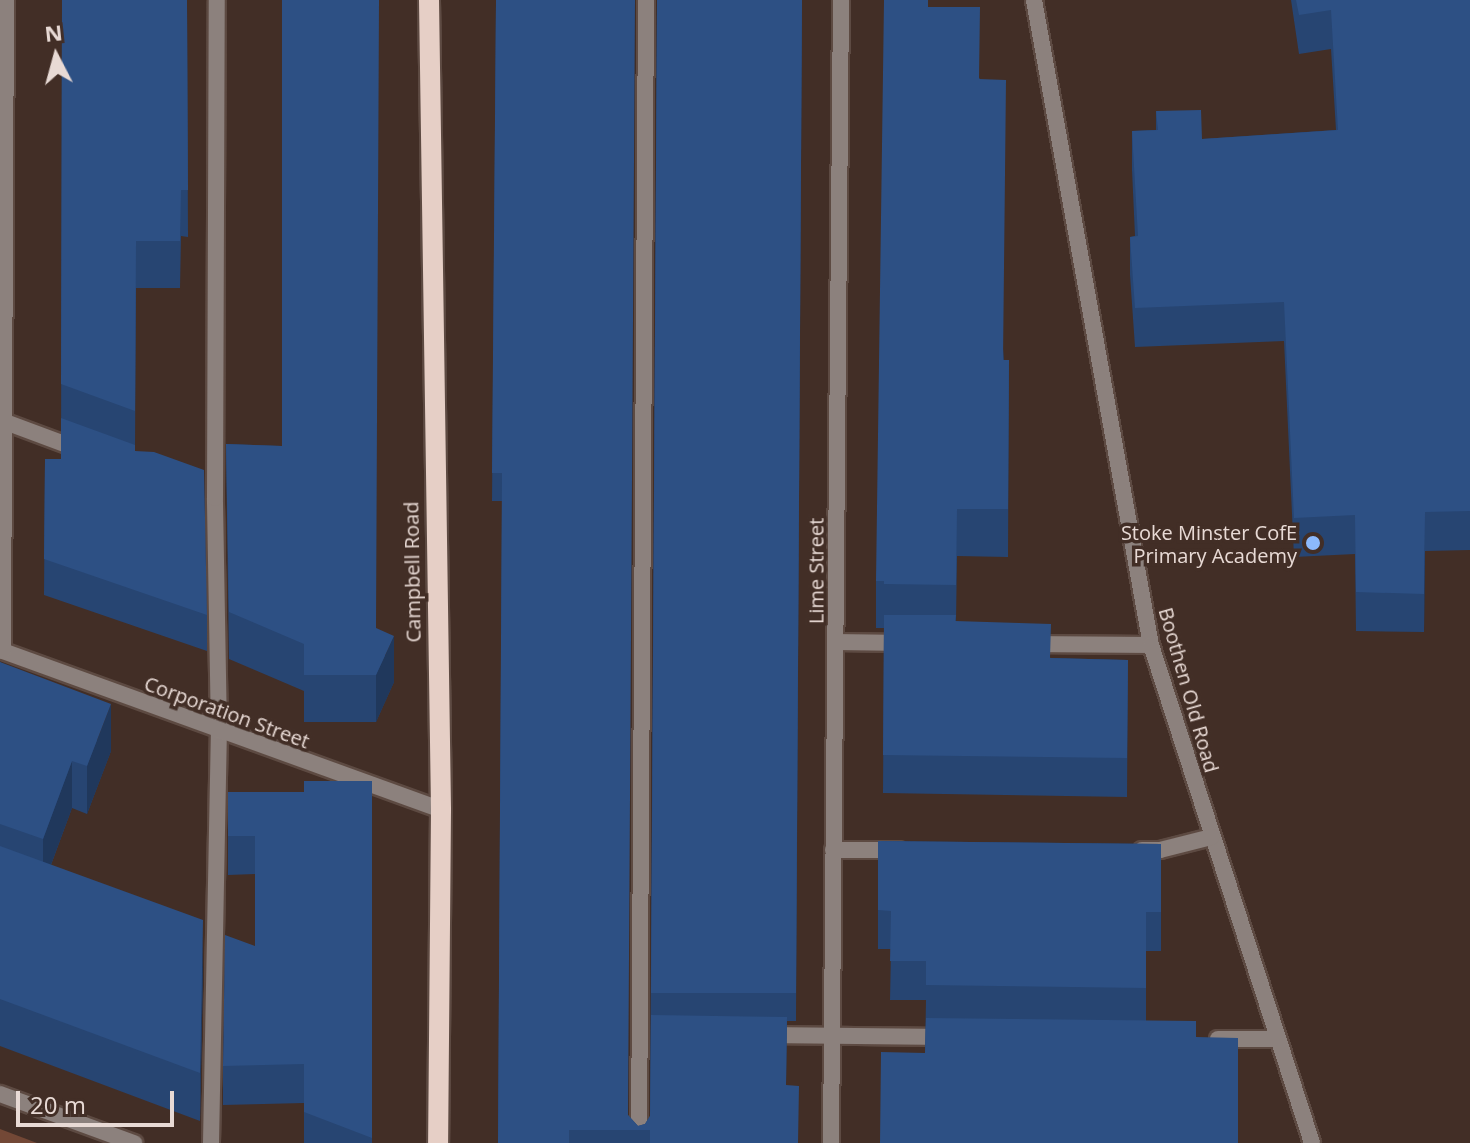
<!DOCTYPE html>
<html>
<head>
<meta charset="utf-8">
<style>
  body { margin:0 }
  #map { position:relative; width:1470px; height:1143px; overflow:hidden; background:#422e26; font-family:"Open Sans",sans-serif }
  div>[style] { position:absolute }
  .green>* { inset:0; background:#734836 }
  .roads { filter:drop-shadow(2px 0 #5d4a42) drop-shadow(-2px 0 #5d4a42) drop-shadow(0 2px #5d4a42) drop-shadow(0 -2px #5d4a42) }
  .service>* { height:16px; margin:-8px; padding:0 8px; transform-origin:8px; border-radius:8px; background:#8c817d }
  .minor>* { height:16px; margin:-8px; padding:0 8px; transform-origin:8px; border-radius:8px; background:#8c817d }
  .primary>* { height:20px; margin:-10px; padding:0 10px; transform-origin:10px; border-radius:10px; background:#e6cfc6 }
  .wall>* { inset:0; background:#274572 }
  .shaded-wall>* { inset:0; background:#20385c }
  .building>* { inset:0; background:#2d5084 }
  .dots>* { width:22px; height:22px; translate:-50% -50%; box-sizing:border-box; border:4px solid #422e26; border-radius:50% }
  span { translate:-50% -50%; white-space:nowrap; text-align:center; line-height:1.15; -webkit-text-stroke:7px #422e26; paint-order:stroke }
  .poi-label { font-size:20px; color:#e8dad5 }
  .right { translate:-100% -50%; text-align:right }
  .street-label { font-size:20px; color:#e8dad5 }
  .north { position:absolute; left:16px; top:16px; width:80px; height:80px; -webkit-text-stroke:6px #422e26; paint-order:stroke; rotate:354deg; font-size:22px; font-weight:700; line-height:32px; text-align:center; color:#e8dad5 }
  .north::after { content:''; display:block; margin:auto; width:28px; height:36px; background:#e8dad5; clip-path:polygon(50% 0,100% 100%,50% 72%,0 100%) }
  .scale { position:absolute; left:16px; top:1091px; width:158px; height:36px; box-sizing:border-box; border:4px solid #e8dad5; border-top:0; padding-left:10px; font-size:24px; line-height:28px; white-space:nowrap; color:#e8dad5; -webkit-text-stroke:6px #422e26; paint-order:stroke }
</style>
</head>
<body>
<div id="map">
  <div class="green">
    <i style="clip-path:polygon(0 1129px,37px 1143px,0 1143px)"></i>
  </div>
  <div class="roads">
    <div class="service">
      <i style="left:0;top:420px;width:83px;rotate:20.4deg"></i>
      <i style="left:835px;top:642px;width:71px;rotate:0.8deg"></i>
      <i style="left:1029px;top:644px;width:122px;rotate:0.5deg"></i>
      <i style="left:766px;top:1035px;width:180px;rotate:0.6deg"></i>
      <i style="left:1218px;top:1039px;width:59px"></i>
      <i style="left:211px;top:1143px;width:411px;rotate:-88.9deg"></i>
      <i style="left:219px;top:732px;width:234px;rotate:-91deg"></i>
      <i style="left:215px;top:498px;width:498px;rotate:-89.8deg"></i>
      <i style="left:639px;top:1143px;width:1143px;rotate:-89.65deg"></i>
    </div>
    <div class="minor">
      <i style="left:1034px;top:0;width:656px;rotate:79.72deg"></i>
      <i style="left:1151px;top:645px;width:523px;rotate:72.08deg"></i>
      <i style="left:0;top:650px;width:469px;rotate:19.9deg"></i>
      <i style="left:3px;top:651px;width:651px;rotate:-89.74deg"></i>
      <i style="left:833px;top:850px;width:66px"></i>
      <i style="left:1142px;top:850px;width:18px"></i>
      <i style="left:1160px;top:850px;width:53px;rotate:-14.3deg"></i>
      <i style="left:0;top:1094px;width:143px;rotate:20.1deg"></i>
      <i style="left:831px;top:1143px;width:1143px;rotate:-89.5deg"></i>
    </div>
    <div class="primary">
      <i style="left:429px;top:0;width:810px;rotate:89.15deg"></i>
      <i style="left:441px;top:810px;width:333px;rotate:90.5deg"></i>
    </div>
  </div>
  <div class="wall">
    <i style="clip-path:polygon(62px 0,187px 0,188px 237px,181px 236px,180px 288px,136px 288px,135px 451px,207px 615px,207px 651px,44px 595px,45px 459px,61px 459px)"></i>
    <i style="clip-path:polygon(496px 0,628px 1115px,638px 1126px,645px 1124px,650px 1116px,657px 0,802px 0,796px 1021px,787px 1021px,786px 1085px,798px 1143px,498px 1143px,502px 501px,492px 501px)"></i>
    <i style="clip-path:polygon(1291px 0,1470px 0,1470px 550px,1425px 551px,1424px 632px,1356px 631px,1355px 554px,1294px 557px,1284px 341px,1135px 347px,1130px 275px,1130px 237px,1135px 236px,1132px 170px,1132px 131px,1156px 130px,1156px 111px,1202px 139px,1336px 130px,1331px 49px,1299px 54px)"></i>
    <i style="clip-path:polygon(928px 7px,980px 79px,1004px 360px,1009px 360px,1008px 557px,957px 556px,956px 621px,1051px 658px,1128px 660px,1127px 797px,883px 793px,884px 628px,876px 628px,876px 581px)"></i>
    <i style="clip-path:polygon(226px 444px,282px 446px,376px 628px,394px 682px,376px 722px,304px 722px,304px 691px,229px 659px)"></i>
    <i style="clip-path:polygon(0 662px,111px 751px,87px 814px,72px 808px,51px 865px,203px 968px,200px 1121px,0 1046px)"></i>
    <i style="clip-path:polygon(372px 781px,372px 1143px,304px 1143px,304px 1103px,223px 1105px,223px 1066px,255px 946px,255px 874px,228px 875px,228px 792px,304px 792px)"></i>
    <i style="clip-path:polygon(878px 841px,1161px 844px,1161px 951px,1146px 951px,1146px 1021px,925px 1053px,926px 1000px,890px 1000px,891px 949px,878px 949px)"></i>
  </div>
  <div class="shaded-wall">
    <i style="clip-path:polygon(1425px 512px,1425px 551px,1424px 632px,1424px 594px)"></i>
    <i style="clip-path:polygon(394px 636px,394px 682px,376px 722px,376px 675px)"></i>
    <i style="clip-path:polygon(111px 704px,111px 751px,87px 814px,87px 766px)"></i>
    <i style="clip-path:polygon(72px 761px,72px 808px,43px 886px,43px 839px)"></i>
    <i style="clip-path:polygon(203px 920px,203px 968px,200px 1121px,200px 1073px)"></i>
  </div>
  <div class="building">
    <i style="clip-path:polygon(62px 0,187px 0,188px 190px,181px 190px,180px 241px,136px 241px,135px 411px,61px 384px)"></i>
    <i style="clip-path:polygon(282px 0,379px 0,376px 628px,394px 636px,376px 675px,304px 675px,304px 644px,229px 612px,226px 444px,282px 446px)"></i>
    <i style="clip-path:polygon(496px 0,635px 0,628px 1115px,638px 1126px,645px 1124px,650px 1116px,651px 1015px,787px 1017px,786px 1085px,799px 1086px,798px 1143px,650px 1143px,650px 1130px,569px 1130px,569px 1143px,498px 1143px,502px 473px,492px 473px)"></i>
    <i style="clip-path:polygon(657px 0,802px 0,796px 993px,651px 993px)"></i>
    <i style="clip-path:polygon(884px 0,928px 0,928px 7px,980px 7px,979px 79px,1006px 80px,1003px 360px,1009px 360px,1008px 509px,957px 509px,956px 585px,884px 584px,884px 581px,876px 581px)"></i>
    <i style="clip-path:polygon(1296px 0,1470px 0,1470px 511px,1425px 512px,1424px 594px,1356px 592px,1355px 515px,1294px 518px,1284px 302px,1135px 308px,1130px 237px,1138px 236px,1132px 131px,1158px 130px,1156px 111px,1201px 110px,1202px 139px,1338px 130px,1331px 10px,1299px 15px)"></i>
    <i style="clip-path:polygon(61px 418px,135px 445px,135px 451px,154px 452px,204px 470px,207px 615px,44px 559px,45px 459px,61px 459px)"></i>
    <i style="clip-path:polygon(884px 615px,956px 615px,955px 621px,1051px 624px,1050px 658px,1128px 660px,1127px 758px,883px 755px)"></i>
    <i style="clip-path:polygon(0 662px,111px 704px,87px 766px,72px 761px,43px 839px,0 824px)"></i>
    <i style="clip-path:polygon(304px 781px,372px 781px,372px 1138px,304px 1112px,304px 1064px,223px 1066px,225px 935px,255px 946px,255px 836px,228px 836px,228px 792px,304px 792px)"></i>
    <i style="clip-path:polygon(878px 841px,1161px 844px,1161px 912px,1146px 912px,1146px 988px,926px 985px,926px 961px,890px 961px,891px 911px,878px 910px)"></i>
    <i style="clip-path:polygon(0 846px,203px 920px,200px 1073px,0 999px)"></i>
    <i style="clip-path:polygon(926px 1018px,1196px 1021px,1196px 1037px,1238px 1038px,1238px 1143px,880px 1143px,881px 1052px,925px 1053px)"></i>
  </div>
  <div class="dots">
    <i style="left:1313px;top:543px;background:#8cb9fc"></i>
  </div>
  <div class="poi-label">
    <span class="right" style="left:1297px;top:544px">Stoke Minster CofE<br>Primary Academy</span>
  </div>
  <div class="street-label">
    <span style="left:816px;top:571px;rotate:-90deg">Lime Street</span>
    <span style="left:412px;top:572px;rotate:-91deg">Campbell Road</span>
    <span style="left:1189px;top:690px;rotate:74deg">Boothen Old Road</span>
    <span style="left:227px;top:712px;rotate:20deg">Corporation Street</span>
  </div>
  <div class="north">N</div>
  <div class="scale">20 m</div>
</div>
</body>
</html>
